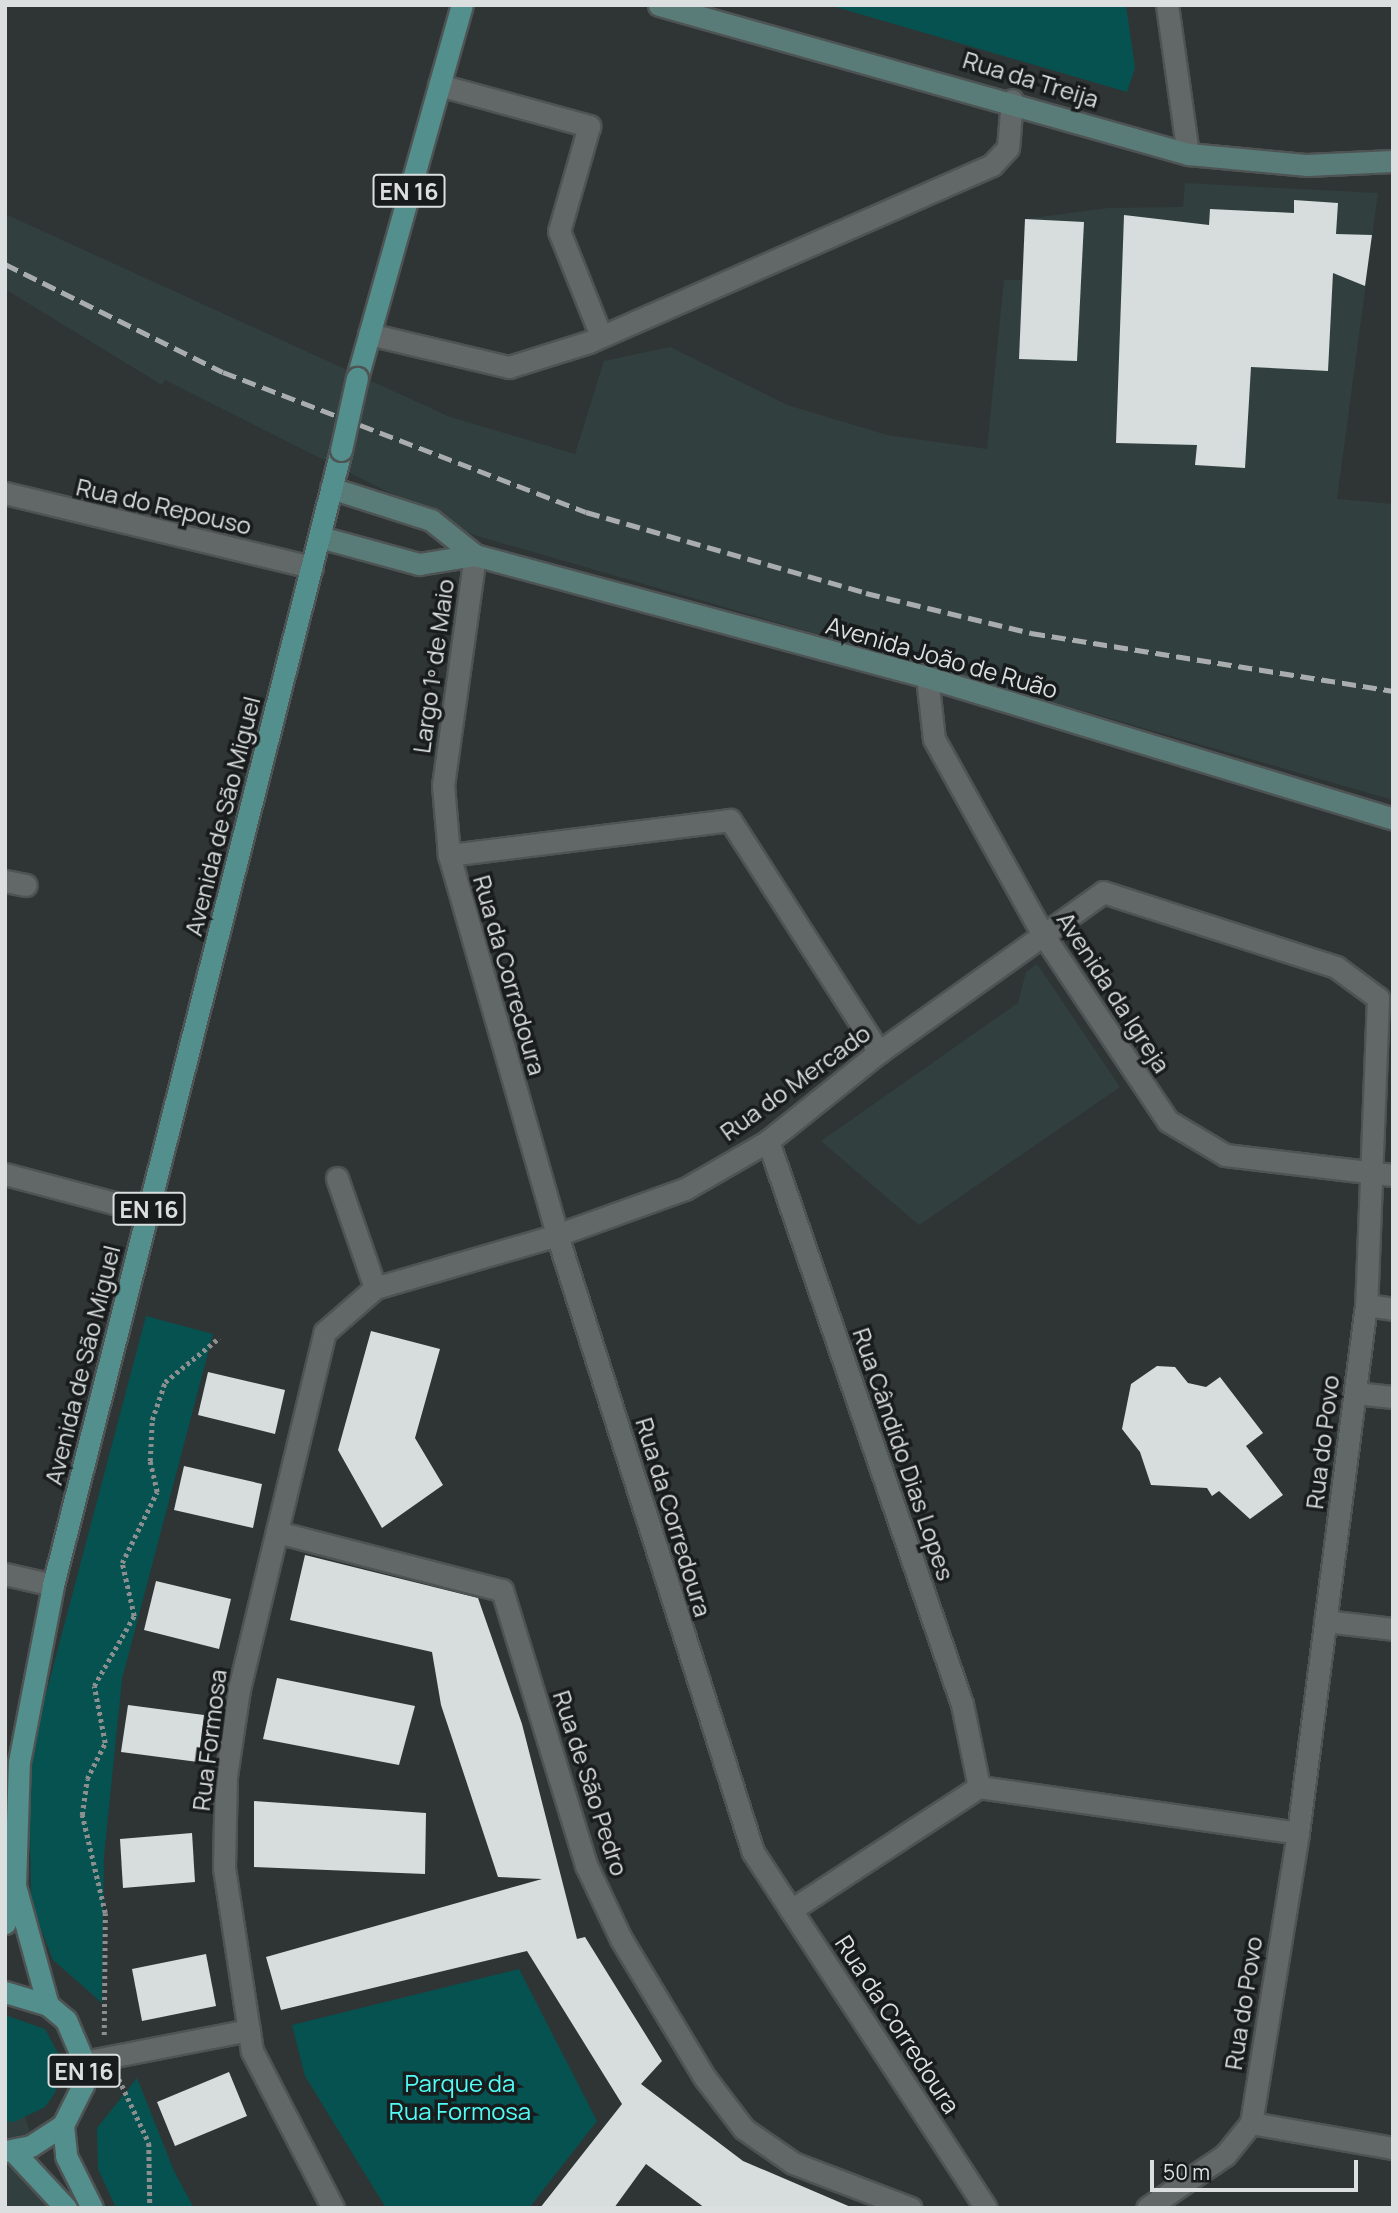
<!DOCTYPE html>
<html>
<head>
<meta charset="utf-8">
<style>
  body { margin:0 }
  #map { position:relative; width:1398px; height:2213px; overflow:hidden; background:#2f3535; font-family:Manrope,sans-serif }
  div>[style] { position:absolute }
  .built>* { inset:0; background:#313f3e }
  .green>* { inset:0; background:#055250 }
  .building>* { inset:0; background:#d6dddc }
  .path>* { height:4.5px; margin-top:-2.25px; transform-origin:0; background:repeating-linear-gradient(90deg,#8b8f8f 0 3.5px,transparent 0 7px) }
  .roads { filter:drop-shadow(2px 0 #4e5353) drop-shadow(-2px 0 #4e5353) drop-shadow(0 2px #4e5353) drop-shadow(0 -2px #4e5353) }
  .street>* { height:21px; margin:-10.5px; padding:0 10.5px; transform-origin:10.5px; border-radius:10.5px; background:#626867 }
  .secondary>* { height:21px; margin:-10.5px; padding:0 10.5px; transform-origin:10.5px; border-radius:10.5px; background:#5a7c79 }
  .primary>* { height:21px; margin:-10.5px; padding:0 10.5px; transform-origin:10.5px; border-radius:10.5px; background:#538f8c }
  .rail>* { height:5px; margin-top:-2.5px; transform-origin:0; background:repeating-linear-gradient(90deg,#a9adad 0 14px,transparent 0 21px) }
  .bridges { filter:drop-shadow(2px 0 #4e5353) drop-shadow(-2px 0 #4e5353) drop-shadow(0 2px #4e5353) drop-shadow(0 -2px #4e5353) }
  .primary-bridge>* { height:21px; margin:-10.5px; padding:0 10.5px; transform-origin:10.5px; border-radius:10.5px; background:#538f8c }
  span { translate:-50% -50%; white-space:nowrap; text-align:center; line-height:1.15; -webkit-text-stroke:7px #191c1c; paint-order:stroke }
  .shield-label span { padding:2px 5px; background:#191c1c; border:2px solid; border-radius:5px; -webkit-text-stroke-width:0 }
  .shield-label { font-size:23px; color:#dcdfdf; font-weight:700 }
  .street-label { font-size:24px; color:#dcdfdf }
  .park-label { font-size:24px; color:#50fcf5 }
  .frame { position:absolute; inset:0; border:7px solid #dcdfdf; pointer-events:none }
  .scale { position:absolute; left:1150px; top:2160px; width:208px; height:32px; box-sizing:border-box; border:4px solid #dcdfdf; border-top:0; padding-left:9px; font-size:21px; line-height:24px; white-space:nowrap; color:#dcdfdf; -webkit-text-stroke:5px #191c1c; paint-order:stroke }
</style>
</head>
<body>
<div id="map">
  <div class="built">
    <i style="clip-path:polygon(1185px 183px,1378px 193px,1337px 499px,1393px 504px,1393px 800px,474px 535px,165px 380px,162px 385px,5px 289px,5px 214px,450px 417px,575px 454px,604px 361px,670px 347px,787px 405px,887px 435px,987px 449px,1004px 280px,1022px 280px,1025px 219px,1108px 208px,1183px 207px)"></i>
    <i style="clip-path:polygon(1037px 964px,1120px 1087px,919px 1225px,821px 1141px,1018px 1003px,1026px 972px)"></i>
    <i style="clip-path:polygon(5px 2056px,55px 2208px,5px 2208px)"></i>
  </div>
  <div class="green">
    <i style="clip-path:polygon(829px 5px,1126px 5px,1135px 68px,1127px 92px)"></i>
    <i style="clip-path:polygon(146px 1316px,213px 1334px,122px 1679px,104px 1857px,102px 2003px,53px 1960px,31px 1904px,29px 1758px)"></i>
    <i style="clip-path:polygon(519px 1969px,597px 2121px,529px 2208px,386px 2208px,305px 2076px,292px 2025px)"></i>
    <i style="clip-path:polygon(5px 2015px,45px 2029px,61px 2059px,55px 2093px,45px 2107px,14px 2122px,5px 2121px)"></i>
    <i style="clip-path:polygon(137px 2078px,174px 2171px,194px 2208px,116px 2208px,98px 2169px,97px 2128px)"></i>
  </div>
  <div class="building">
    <i style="clip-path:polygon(1294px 200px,1338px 203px,1336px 234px,1372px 235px,1365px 286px,1333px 273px,1328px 371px,1251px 367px,1245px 468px,1195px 465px,1197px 445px,1116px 443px,1124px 215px,1209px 225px,1210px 209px,1294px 213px)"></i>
    <i style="clip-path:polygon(1025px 219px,1084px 222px,1077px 361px,1019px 359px)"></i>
    <i style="clip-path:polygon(371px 1331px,440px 1349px,415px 1438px,443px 1485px,382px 1528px,338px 1450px)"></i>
    <i style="clip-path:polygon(1157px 1366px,1175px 1367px,1188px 1383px,1206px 1387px,1220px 1377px,1263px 1433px,1246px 1446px,1283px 1495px,1250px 1519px,1219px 1491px,1212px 1496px,1207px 1488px,1151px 1485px,1140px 1452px,1122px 1429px,1131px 1384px)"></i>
    <i style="clip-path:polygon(208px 1372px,285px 1390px,275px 1434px,198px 1415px)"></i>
    <i style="clip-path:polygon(184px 1466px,262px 1484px,253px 1528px,174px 1510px)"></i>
    <i style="clip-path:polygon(305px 1555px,478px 1598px,522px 1724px,577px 1939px,585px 1937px,662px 2061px,641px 2084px,743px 2161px,853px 2208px,705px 2208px,646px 2164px,614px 2208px,540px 2208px,622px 2104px,527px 1951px,281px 2010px,266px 1957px,542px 1879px,498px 1877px,441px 1705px,432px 1652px,290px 1620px)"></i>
    <i style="clip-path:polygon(156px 1581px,231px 1599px,219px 1649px,144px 1630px)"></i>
    <i style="clip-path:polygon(277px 1678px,415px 1706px,399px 1765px,263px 1739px)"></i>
    <i style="clip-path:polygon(128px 1705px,204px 1715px,198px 1762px,121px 1752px)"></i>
    <i style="clip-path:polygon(254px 1801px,426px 1813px,425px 1874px,254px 1867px)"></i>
    <i style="clip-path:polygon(192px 1833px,195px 1882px,123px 1888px,120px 1839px)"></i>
    <i style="clip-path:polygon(206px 1954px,216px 2006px,142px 2021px,132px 1969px)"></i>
    <i style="clip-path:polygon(229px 2072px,247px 2116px,175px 2146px,157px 2102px)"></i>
  </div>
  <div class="path">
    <i style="left:104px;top:2035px;width:122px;rotate:-89.5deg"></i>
    <i style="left:105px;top:1913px;width:101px;rotate:-103.2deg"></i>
    <i style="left:82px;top:1815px;width:36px;rotate:-82deg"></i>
    <i style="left:87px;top:1779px;width:40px;rotate:-63.4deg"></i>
    <i style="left:105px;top:1743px;width:58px;rotate:-100.9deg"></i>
    <i style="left:94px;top:1686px;width:81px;rotate:-60.3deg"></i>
    <i style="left:134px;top:1616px;width:54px;rotate:-102.8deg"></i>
    <i style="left:122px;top:1563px;width:79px;rotate:-63.8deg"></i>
    <i style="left:157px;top:1492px;width:32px;rotate:-103deg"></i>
    <i style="left:150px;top:1461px;width:41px;rotate:-87.2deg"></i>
    <i style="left:152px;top:1420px;width:40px;rotate:-71.1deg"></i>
    <i style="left:165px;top:1382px;width:70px;rotate:-39.2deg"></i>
    <i style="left:119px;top:2079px;width:71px;rotate:64.9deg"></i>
    <i style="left:149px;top:2143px;width:65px;rotate:89.1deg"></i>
  </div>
  <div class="roads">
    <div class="street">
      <i style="left:1167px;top:5px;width:150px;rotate:82deg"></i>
      <i style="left:439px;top:85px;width:156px;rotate:15.3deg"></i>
      <i style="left:589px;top:126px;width:109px;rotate:105.9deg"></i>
      <i style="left:559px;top:231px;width:113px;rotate:68.2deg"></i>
      <i style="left:369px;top:334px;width:144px;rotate:13.3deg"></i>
      <i style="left:509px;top:367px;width:84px;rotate:-17.4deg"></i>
      <i style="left:589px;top:342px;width:440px;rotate:-23.7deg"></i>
      <i style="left:992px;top:165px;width:23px;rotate:-47deg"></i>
      <i style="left:1008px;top:148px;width:48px;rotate:-85.2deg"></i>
      <i style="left:5px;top:493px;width:316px;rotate:13.6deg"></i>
      <i style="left:475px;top:555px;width:232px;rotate:97.9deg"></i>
      <i style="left:443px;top:785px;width:70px;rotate:85.1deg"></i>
      <i style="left:449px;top:855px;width:395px;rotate:74.1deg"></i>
      <i style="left:557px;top:1235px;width:647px;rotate:72.38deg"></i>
      <i style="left:753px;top:1852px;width:425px;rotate:56.8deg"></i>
      <i style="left:927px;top:677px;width:62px;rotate:83.6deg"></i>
      <i style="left:934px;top:739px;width:222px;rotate:60.9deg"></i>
      <i style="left:1042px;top:933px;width:226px;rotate:56.2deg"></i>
      <i style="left:1168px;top:1121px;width:66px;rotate:30.8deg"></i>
      <i style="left:1225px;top:1155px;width:169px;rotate:6.8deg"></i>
      <i style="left:449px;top:855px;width:283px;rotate:-7.1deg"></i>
      <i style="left:730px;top:820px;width:276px;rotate:57.3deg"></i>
      <i style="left:5px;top:881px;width:21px;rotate:11deg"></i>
      <i style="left:768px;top:1141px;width:595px;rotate:70.99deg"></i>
      <i style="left:962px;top:1704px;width:85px;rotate:78.4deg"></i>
      <i style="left:5px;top:1174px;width:148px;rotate:14.9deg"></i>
      <i style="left:337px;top:1178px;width:116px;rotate:70.9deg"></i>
      <i style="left:1366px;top:1305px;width:27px;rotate:8deg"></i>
      <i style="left:1355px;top:1393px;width:38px;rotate:6deg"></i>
      <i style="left:277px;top:1532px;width:232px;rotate:14.5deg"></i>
      <i style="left:502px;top:1590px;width:288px;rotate:73deg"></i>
      <i style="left:586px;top:1865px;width:82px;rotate:64.7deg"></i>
      <i style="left:621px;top:1939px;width:162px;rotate:58.9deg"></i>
      <i style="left:705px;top:2078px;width:64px;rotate:52.6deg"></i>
      <i style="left:744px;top:2129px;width:60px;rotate:34.8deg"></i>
      <i style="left:793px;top:2163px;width:126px;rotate:20.9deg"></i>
      <i style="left:5px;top:1574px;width:49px;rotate:12.9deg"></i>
      <i style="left:1325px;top:1621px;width:68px;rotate:6.7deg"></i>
      <i style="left:791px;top:1910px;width:225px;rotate:-33.2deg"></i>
      <i style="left:979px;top:1787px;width:322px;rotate:8.2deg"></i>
      <i style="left:84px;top:2062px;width:168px;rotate:-11deg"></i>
      <i style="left:1251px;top:2123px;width:144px;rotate:10deg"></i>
      <i style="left:333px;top:2208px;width:177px;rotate:-117.3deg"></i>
      <i style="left:252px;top:2051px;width:185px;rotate:-98.7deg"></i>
      <i style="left:224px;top:1868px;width:92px;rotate:-88.8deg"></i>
      <i style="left:226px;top:1776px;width:88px;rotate:-81.5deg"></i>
      <i style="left:239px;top:1689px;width:367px;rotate:-76.5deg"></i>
      <i style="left:325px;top:1332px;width:67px;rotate:-41.3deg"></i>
      <i style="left:375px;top:1288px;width:190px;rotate:-16.2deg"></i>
      <i style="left:557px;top:1235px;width:136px;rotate:-19.8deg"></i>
      <i style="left:685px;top:1189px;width:96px;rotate:-30deg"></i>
      <i style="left:768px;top:1141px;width:142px;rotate:-38.7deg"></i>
      <i style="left:879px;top:1052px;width:275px;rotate:-35.5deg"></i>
      <i style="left:1103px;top:892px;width:245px;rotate:17.8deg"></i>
      <i style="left:1336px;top:967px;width:52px;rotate:36.4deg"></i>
      <i style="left:1378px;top:998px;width:307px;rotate:92.2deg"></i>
      <i style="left:1366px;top:1305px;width:532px;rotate:97.34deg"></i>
      <i style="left:1298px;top:1833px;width:294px;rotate:99.2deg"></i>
      <i style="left:1251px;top:2123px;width:41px;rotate:129.1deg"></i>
      <i style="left:1225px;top:2155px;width:94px;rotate:145.8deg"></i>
    </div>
    <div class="secondary">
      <i style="left:659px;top:5px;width:550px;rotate:15.73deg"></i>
      <i style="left:1188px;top:154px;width:120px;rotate:5.3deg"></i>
      <i style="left:1307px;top:165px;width:86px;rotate:-2.7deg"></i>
      <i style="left:331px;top:488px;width:105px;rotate:17.7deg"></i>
      <i style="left:431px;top:520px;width:56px;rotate:38.5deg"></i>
      <i style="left:320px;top:537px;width:103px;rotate:15.3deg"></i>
      <i style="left:419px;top:564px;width:57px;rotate:-9.1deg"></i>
      <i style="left:475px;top:555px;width:468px;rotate:15.1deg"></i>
      <i style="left:927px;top:677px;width:487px;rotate:16.9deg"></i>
    </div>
    <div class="primary">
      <i style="left:357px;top:378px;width:387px;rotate:-74.3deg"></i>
      <i style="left:16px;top:1889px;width:120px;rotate:74.6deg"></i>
      <i style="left:5px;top:1923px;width:37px;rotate:-74deg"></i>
      <i style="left:15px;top:1887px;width:125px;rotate:-88.2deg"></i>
      <i style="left:19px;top:1762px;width:180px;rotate:-79.1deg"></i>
      <i style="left:53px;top:1585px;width:1171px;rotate:-75.76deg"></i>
      <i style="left:5px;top:1992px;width:45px;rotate:16.8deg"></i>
      <i style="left:48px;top:2005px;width:23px;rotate:40deg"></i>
      <i style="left:66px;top:2020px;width:46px;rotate:66.8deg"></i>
      <i style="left:84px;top:2062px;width:23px;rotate:92deg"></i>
      <i style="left:83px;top:2085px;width:45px;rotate:116.6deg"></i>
      <i style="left:63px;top:2125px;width:38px;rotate:147deg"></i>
      <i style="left:31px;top:2146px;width:26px;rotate:169deg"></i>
      <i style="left:63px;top:2125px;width:31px;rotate:84deg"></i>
      <i style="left:66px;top:2156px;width:58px;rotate:63.4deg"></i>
      <i style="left:13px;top:2151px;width:78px;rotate:47.1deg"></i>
    </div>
  </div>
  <div class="rail">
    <i style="left:5px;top:264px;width:243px;rotate:26.4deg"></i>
    <i style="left:223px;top:372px;width:389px;rotate:21.1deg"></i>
    <i style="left:586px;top:512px;width:291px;rotate:16.1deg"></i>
    <i style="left:866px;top:593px;width:170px;rotate:13.6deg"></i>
    <i style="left:1031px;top:633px;width:367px;rotate:9.1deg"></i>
  </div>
  <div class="bridges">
    <div class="primary-bridge">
      <i style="left:341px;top:450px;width:74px;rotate:-77.5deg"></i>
    </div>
  </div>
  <div class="shield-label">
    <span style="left:409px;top:191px">EN 16</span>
    <span style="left:149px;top:1209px">EN 16</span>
    <span style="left:84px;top:2071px">EN 16</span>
  </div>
  <div class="street-label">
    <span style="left:1031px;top:79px;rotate:17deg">Rua da Treija</span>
    <span style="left:164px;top:506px;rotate:13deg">Rua do Repouso</span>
    <span style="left:942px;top:657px;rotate:16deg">Avenida João de Ruão</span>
    <span style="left:433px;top:666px;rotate:-82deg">Largo 1º de Maio</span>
    <span style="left:222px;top:816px;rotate:-76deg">Avenida de São Miguel</span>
    <span style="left:510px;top:975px;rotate:74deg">Rua da Corredoura</span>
    <span style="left:1114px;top:992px;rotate:57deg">Avenida da Igreja</span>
    <span style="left:795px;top:1082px;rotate:-36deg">Rua do Mercado</span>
    <span style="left:82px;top:1365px;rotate:-76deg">Avenida de São Miguel</span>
    <span style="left:1322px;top:1442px;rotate:-83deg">Rua do Povo</span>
    <span style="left:904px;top:1454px;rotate:71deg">Rua Cândido Dias Lopes</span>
    <span style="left:674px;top:1517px;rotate:73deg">Rua da Corredoura</span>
    <span style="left:209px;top:1740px;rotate:-83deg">Rua Formosa</span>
    <span style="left:591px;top:1783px;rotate:72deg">Rua de São Pedro</span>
    <span style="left:1243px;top:2003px;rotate:-81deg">Rua do Povo</span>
    <span style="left:898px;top:2024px;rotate:57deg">Rua da Corredoura</span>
  </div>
  <div class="park-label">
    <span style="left:460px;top:2097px">Parque da<br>Rua Formosa</span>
  </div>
  <div class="frame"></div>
  <div class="scale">50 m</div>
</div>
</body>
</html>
